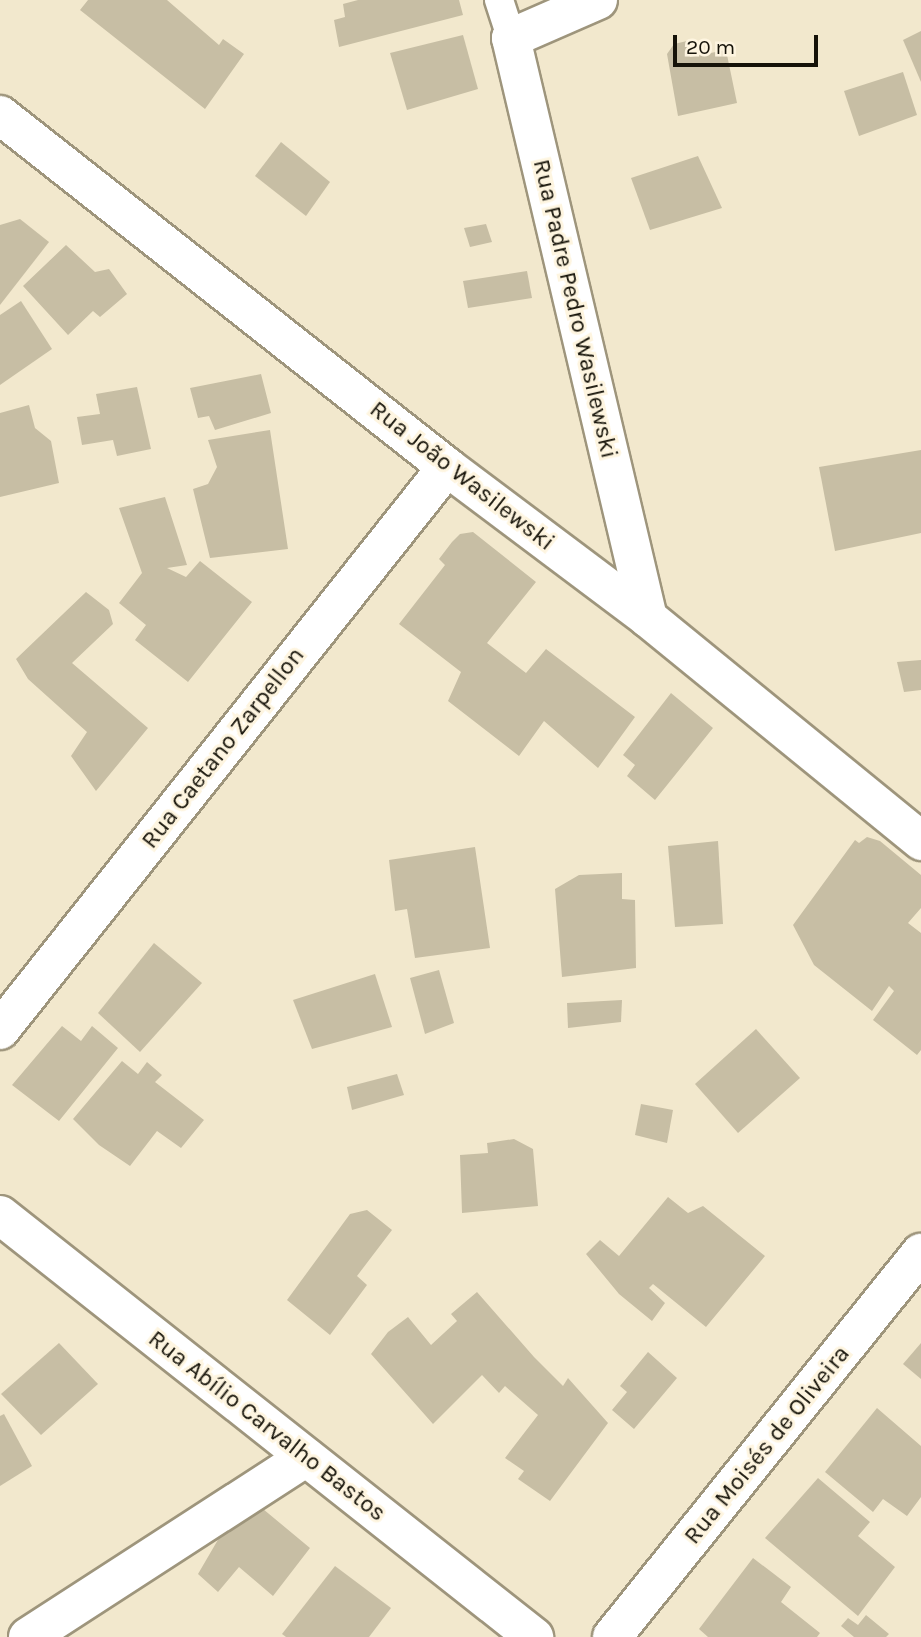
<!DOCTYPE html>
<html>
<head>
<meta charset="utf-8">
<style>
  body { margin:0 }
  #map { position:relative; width:921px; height:1637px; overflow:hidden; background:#f2e8cd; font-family:Karla,sans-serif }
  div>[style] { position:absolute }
  .building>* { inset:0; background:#c7bea4 }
  .roads { filter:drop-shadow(2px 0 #9e957c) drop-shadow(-2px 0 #9e957c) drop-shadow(0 2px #9e957c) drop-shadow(0 -2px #9e957c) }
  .service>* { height:28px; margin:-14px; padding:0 14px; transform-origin:14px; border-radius:14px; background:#fff }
  .minor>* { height:38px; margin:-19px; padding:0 19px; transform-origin:19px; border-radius:19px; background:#fff }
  span { translate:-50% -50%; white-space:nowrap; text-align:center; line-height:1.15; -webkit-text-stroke:6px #fef5e0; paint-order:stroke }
  .street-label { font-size:24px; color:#161309 }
  .scale { position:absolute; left:673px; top:35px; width:145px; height:32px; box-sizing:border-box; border:4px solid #161309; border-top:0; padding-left:9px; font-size:21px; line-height:24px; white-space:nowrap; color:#161309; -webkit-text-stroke:5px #fef5e0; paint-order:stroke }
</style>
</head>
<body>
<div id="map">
  <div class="building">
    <i style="clip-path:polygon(88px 0,167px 0,219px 45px,223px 39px,244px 54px,205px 109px,80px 10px)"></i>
    <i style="clip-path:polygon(358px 0,459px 0,463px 15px,339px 47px,334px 20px,345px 17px,343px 4px)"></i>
    <i style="clip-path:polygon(921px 31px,921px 82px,903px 40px)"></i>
    <i style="clip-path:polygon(463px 35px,478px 89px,407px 110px,390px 53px)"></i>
    <i style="clip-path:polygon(687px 41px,690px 57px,726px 50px,737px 103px,678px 116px,667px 54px,674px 44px)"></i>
    <i style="clip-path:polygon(903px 72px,917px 115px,859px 136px,844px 91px)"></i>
    <i style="clip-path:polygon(281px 142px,330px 182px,306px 216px,255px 176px)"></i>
    <i style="clip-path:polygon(698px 156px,722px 208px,650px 230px,631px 178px)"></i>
    <i style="clip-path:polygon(20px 219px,49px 242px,0 305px,0 225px)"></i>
    <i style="clip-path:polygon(486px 224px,492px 242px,470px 247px,464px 228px)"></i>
    <i style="clip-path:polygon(66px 245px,95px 272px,109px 269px,127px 294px,100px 317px,93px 311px,68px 335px,23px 286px)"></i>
    <i style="clip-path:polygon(527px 271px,532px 298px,468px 308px,463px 281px)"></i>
    <i style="clip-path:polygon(21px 301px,52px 349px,0 385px,0 315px)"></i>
    <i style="clip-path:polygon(261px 374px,271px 413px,215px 430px,209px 416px,198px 418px,190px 388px)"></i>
    <i style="clip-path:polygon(137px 387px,151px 449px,117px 456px,113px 440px,82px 445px,77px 417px,100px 414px,96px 394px)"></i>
    <i style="clip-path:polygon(29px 405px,35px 428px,51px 441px,59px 483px,0 497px,0 413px)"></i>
    <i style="clip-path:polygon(270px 430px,288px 549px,210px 558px,193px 489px,208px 484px,217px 467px,208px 440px)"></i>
    <i style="clip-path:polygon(921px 450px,921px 533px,835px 551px,819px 467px)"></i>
    <i style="clip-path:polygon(165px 497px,187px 565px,167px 568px,186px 577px,200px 561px,252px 602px,188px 682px,135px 640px,146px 625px,119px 603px,142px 573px,119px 508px)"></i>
    <i style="clip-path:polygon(473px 532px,536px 582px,487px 643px,526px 673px,546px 649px,635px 717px,598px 768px,544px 721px,519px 756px,448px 701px,461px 672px,399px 624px,445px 565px,439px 559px,452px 542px,460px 534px)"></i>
    <i style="clip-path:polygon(86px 592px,109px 610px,113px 624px,72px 663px,148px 728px,96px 791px,71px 756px,87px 732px,28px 679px,16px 659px)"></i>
    <i style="clip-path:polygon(921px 660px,921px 690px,904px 692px,897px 662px)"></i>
    <i style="clip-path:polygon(671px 693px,713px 728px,655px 800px,627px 776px,635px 765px,623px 755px)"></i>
    <i style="clip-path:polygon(867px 837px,880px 841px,921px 875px,921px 908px,908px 923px,921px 933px,921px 1050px,917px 1055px,873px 1020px,894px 991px,889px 986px,872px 1011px,814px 965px,793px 925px,855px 840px,859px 843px)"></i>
    <i style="clip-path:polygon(718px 841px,723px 924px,675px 927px,668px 846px)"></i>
    <i style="clip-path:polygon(475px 847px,490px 948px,415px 958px,407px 909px,395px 911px,389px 860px)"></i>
    <i style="clip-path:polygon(622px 873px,622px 899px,635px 900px,636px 968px,562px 977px,555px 889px,579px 875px)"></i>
    <i style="clip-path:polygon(154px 943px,202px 983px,140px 1052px,98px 1013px)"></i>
    <i style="clip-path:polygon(439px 970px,454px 1023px,425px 1034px,410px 978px)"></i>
    <i style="clip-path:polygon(375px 974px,392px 1027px,312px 1049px,293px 1000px)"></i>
    <i style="clip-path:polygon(622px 1000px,621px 1022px,568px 1028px,567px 1003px)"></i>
    <i style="clip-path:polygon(62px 1026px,81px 1041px,92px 1026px,118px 1048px,59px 1121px,12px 1085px)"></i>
    <i style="clip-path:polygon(756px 1029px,800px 1078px,738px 1133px,695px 1084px)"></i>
    <i style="clip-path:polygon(122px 1061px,138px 1074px,147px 1062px,162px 1075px,155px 1082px,204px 1120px,181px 1148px,157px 1131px,130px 1166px,99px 1145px,73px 1119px)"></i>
    <i style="clip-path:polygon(397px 1074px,404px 1095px,352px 1110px,347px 1087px)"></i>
    <i style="clip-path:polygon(641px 1104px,673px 1110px,667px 1143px,635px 1135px)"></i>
    <i style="clip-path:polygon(514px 1139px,533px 1149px,538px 1206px,462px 1213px,460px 1155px,488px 1153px,487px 1143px)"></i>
    <i style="clip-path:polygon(668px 1197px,688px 1213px,703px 1206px,765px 1256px,706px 1327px,653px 1284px,649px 1288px,665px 1303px,652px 1321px,619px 1294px,586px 1254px,600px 1240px,619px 1256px)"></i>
    <i style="clip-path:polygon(367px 1210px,392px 1230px,357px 1276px,367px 1285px,330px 1335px,287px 1300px,350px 1214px)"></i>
    <i style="clip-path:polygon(477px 1292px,534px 1357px,563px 1386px,568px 1378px,608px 1423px,550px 1501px,518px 1479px,524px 1471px,505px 1458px,538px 1415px,505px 1386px,499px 1393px,482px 1375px,433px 1424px,371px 1354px,388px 1332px,408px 1317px,431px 1345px,457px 1321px,451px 1314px)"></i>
    <i style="clip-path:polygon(59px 1343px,98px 1384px,41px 1435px,1px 1394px)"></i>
    <i style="clip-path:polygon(921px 1343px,921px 1379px,903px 1364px)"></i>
    <i style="clip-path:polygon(648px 1352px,677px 1378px,634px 1429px,612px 1410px,627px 1392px,620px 1386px)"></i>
    <i style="clip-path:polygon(877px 1408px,921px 1446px,921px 1497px,907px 1516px,883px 1499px,873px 1512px,825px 1472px)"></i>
    <i style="clip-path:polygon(4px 1414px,32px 1466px,0 1486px,0 1416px)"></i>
    <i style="clip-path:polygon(818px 1478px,870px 1522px,858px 1536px,895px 1567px,858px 1616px,765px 1538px)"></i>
    <i style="clip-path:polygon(251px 1499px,310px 1548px,273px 1596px,239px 1567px,218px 1592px,198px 1574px,219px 1538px)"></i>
    <i style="clip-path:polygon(753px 1558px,791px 1587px,781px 1602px,820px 1633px,817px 1637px,708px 1637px,699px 1629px)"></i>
    <i style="clip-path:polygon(335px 1566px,391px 1608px,369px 1637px,286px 1637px,282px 1634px)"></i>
    <i style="clip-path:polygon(866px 1615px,889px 1634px,886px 1637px,854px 1637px,841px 1626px,848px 1618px,858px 1625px)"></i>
  </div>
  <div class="roads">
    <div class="service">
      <i style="left:499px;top:0;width:40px;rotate:72deg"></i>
    </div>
    <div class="minor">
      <i style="left:598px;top:0;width:95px;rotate:156.4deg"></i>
      <i style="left:511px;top:38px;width:596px;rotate:76.71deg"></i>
      <i style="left:0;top:115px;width:569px;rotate:38.22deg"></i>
      <i style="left:447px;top:467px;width:251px;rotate:36.9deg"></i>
      <i style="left:648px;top:618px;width:353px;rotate:39.2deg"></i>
      <i style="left:0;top:1030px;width:719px;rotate:-51.55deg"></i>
      <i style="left:0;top:1215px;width:681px;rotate:38.32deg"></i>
      <i style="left:28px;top:1637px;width:331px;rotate:-32.9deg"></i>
      <i style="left:612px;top:1637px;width:493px;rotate:-51.2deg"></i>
    </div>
  </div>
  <div class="street-label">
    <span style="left:575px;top:309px;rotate:77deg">Rua Padre Pedro Wasilewski</span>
    <span style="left:462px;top:476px;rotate:38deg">Rua João Wasilewski</span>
    <span style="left:223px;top:748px;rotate:-52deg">Rua Caetano Zarpellon</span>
    <span style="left:267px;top:1426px;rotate:38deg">Rua Abílio Carvalho Bastos</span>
    <span style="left:767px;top:1445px;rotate:-51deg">Rua Moisés de Oliveira</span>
  </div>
  <div class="scale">20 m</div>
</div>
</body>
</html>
